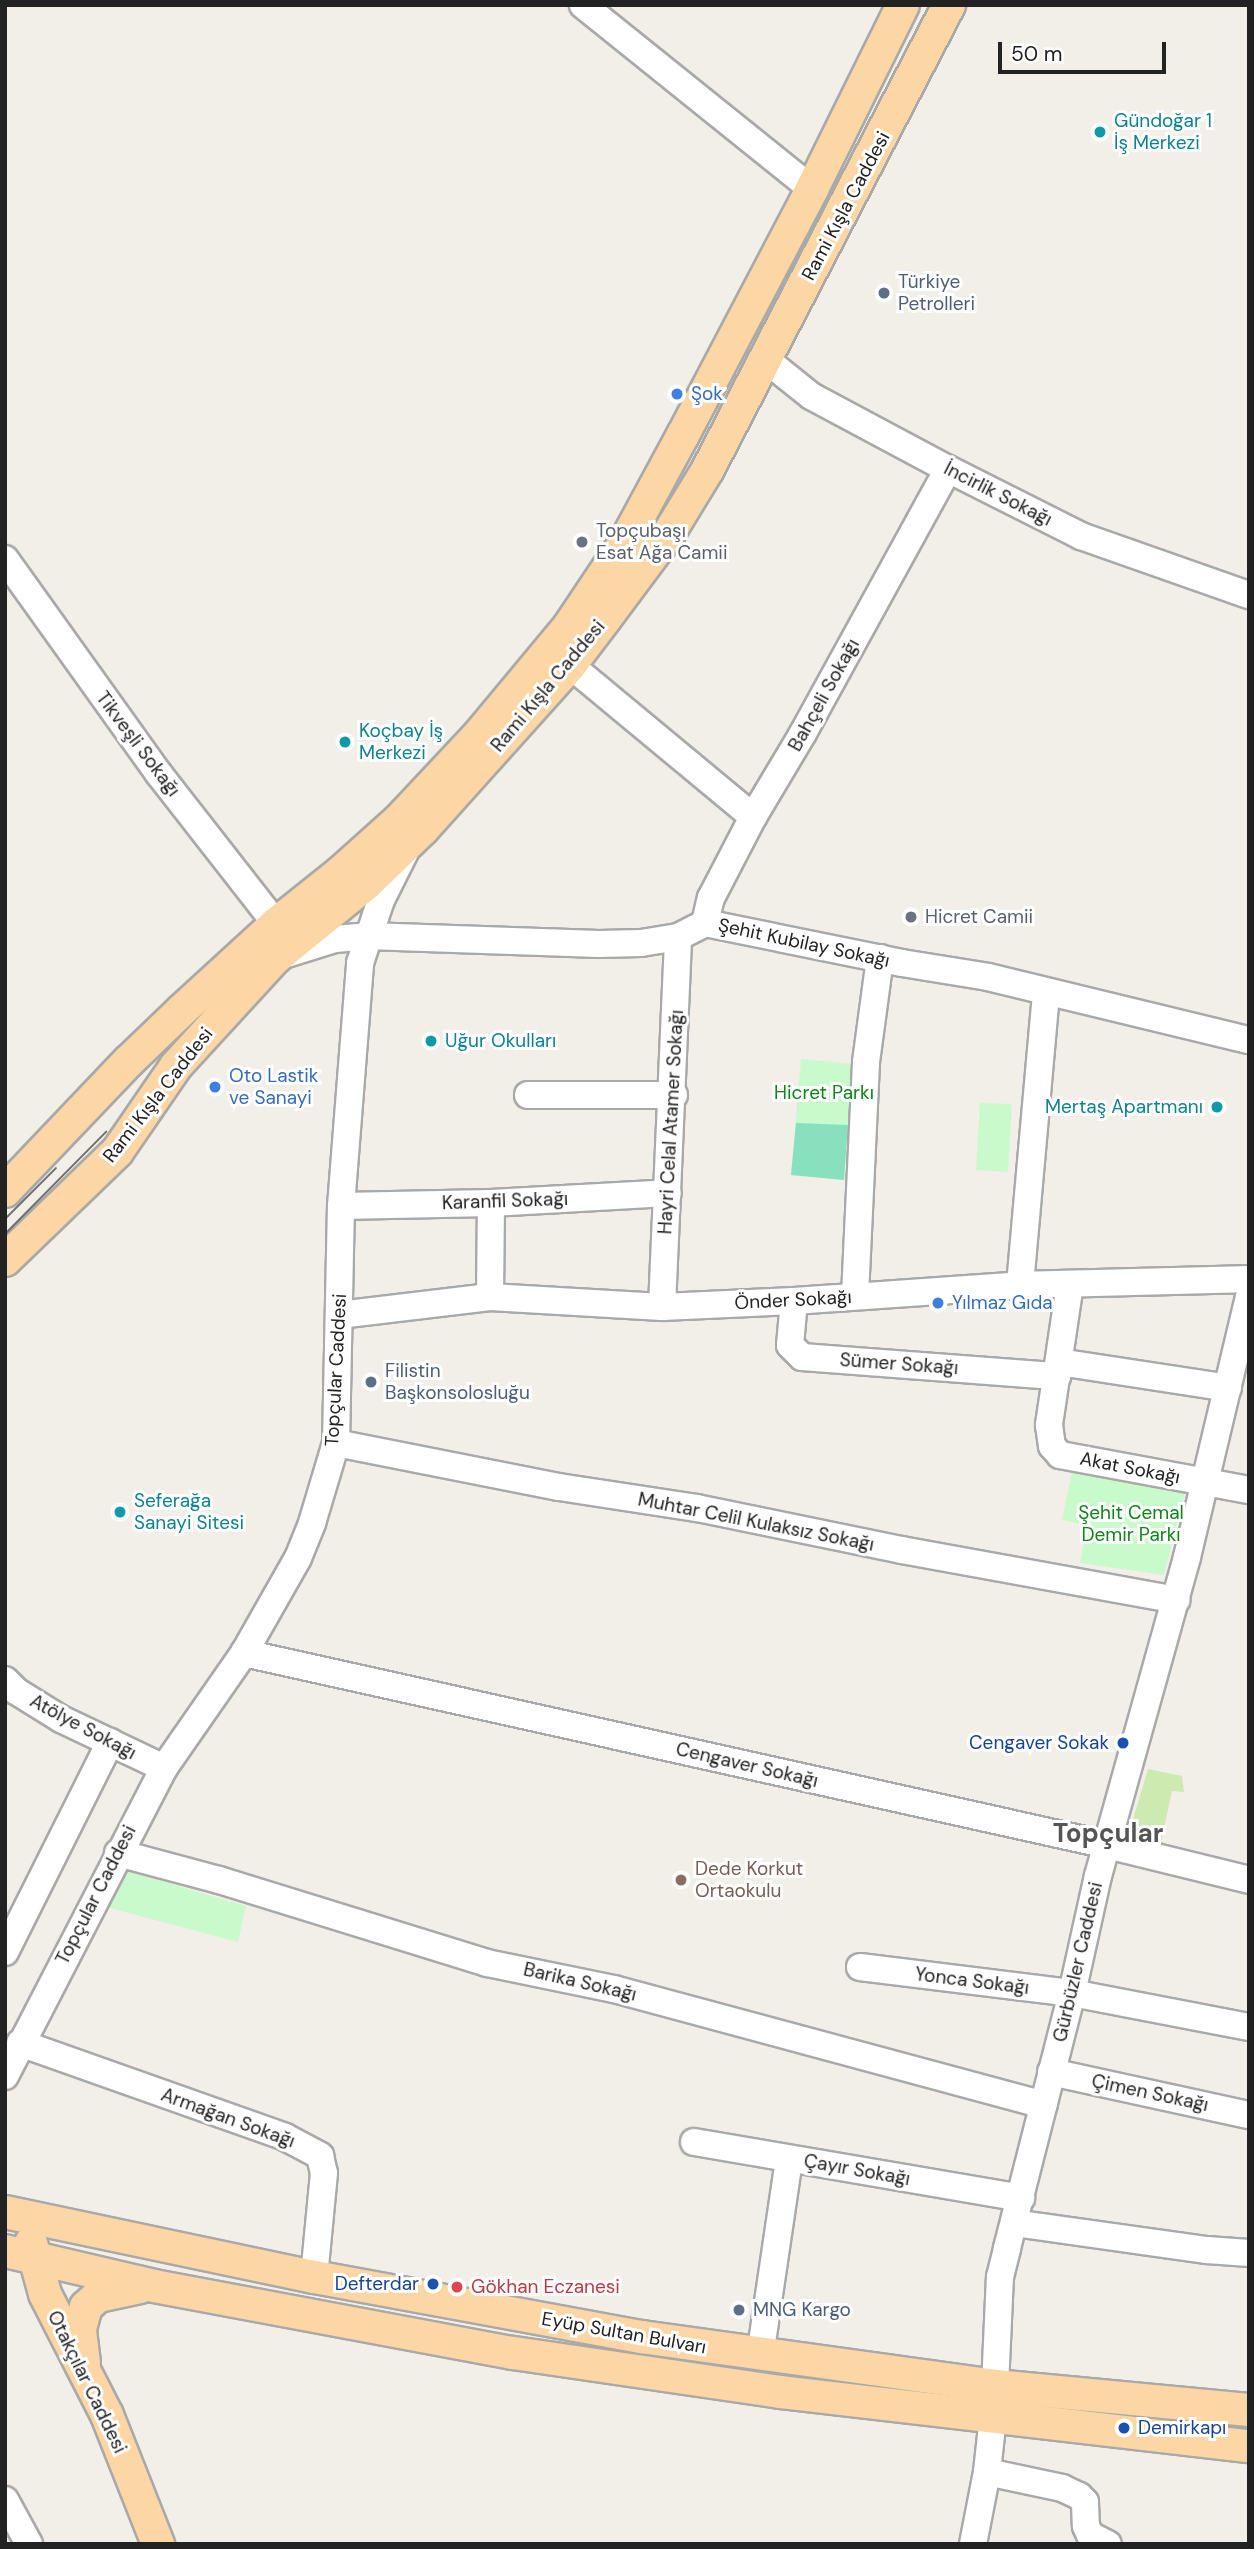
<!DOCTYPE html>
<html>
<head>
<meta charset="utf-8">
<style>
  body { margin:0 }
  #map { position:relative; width:1254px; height:2549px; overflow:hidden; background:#f2efe9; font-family:"DM Sans",sans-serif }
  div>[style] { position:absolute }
  .grass>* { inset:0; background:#cdebb0 }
  .park>* { inset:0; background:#c8facc }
  .pitch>* { inset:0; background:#88e0be }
  .roads { filter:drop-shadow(2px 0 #a9a9a9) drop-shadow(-2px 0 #a9a9a9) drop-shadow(0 2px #a9a9a9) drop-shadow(0 -2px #a9a9a9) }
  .minor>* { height:26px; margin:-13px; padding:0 13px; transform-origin:13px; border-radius:13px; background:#fff }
  .major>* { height:32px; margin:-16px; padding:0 16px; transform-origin:16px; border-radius:16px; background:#fcd6a4 }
  .tram>* { height:2px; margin:-1px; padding:0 1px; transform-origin:1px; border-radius:1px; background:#707070 }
  .dots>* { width:19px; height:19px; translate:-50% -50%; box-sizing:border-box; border:4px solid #fff; border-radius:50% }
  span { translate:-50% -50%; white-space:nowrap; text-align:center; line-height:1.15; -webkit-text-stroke:6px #fff; paint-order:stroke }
  .culture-label { font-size:19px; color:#0d838f }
  .left { translate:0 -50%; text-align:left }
  .right { translate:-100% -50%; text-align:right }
  .street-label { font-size:19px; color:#222 }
  .service-label { font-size:19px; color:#4e5e75 }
  .shop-label { font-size:19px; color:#366cbe }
  .worship-label { font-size:19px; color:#5b616d }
  .park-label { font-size:19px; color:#0c8416 }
  .transit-label { font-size:19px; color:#164399 }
  .education-label { font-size:19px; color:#785e54 }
  .health-label { font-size:19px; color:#be3a42 }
  .district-label { font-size:26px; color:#555; font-weight:700 }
  .frame { position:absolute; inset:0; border:7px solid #222; pointer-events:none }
  .scale { position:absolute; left:998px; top:42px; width:168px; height:32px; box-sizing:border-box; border:4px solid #222; border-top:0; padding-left:9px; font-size:21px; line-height:24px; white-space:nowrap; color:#222; -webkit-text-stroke:5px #fff; paint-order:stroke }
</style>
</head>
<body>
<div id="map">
  <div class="grass">
    <i style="clip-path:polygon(1148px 1769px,1182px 1776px,1184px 1792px,1172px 1791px,1161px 1842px,1176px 1847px,1175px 1851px,1127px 1839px)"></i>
  </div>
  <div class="park">
    <i style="clip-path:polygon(801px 1059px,853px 1064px,844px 1180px,791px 1175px)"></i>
    <i style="clip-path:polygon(980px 1103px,1012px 1104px,1008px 1172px,976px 1170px)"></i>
    <i style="clip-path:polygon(1073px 1467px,1186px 1487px,1164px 1575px,1080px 1563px,1087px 1525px,1062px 1520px)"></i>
    <i style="clip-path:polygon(120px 1869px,246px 1906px,238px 1942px,106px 1907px)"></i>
  </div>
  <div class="pitch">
    <i style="clip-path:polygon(796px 1123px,848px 1125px,844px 1180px,791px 1175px)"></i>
  </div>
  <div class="roads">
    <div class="minor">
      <i style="left:583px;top:5px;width:294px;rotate:38.8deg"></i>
      <i style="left:765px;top:359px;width:59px;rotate:38.8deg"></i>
      <i style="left:811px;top:396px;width:155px;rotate:28.1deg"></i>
      <i style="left:948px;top:469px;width:149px;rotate:26.7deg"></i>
      <i style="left:1081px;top:536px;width:178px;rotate:19.4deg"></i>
      <i style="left:5px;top:559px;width:264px;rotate:54.4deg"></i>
      <i style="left:159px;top:774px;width:190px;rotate:52deg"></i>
      <i style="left:570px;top:665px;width:238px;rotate:39.7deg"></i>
      <i style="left:705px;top:923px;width:26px;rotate:-77deg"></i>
      <i style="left:711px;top:898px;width:91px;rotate:-62.6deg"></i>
      <i style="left:753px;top:817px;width:98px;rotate:-59.2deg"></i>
      <i style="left:803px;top:733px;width:301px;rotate:-61.2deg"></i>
      <i style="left:283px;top:955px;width:54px;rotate:-17.1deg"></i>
      <i style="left:335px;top:939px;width:32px;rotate:-5deg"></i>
      <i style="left:367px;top:936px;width:232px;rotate:2deg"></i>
      <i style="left:599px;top:944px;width:42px;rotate:-1.4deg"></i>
      <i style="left:641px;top:943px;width:37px;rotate:-9deg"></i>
      <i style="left:678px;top:937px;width:30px;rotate:-27deg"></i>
      <i style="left:705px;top:923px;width:201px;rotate:11.5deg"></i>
      <i style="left:902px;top:963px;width:87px;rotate:9.2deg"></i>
      <i style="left:988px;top:977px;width:268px;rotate:13.6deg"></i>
      <i style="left:528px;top:1095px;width:146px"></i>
      <i style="left:341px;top:1206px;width:150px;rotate:-1.1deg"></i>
      <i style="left:491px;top:1203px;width:177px;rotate:-3.2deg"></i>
      <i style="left:1070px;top:1284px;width:143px;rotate:98.5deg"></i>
      <i style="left:1049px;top:1425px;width:21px;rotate:82deg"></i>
      <i style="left:1052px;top:1446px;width:12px;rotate:48deg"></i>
      <i style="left:1060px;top:1455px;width:192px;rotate:10.5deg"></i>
      <i style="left:1020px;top:1285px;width:294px;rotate:-84.9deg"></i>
      <i style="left:855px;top:1296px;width:234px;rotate:-87.3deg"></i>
      <i style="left:866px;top:1062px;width:105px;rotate:-82.3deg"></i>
      <i style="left:490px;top:1297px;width:94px;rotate:-89.4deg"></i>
      <i style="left:794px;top:1301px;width:44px;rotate:95.2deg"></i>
      <i style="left:790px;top:1345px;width:17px;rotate:45deg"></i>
      <i style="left:802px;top:1357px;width:256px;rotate:4.3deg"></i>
      <i style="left:662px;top:1307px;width:370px;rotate:-87.5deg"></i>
      <i style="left:339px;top:1315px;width:152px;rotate:-6.8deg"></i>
      <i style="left:490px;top:1297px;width:172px;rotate:3.3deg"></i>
      <i style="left:662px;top:1307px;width:132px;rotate:-2.6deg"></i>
      <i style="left:794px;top:1301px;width:227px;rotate:-4deg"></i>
      <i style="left:1020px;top:1285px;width:229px;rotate:-1.5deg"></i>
      <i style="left:1059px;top:1362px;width:171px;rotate:8.7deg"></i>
      <i style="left:336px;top:1443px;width:227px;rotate:11.2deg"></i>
      <i style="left:559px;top:1487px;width:140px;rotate:8.7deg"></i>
      <i style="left:697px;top:1508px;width:209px;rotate:11.6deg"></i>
      <i style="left:902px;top:1550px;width:279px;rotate:10.3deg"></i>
      <i style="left:244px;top:1653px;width:884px;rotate:12.54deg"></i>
      <i style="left:1107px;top:1845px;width:146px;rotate:13.8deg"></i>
      <i style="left:5px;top:1680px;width:16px;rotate:45deg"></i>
      <i style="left:16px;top:1691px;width:53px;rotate:31.9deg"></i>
      <i style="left:61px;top:1719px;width:114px;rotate:25.4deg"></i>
      <i style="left:118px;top:1853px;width:105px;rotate:15deg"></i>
      <i style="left:219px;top:1880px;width:281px;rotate:17.2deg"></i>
      <i style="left:487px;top:1963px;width:130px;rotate:11.6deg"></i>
      <i style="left:614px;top:1989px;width:445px;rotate:15.1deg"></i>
      <i style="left:5px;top:1952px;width:235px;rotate:-63.4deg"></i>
      <i style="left:860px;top:1967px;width:214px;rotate:7deg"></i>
      <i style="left:1072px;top:1993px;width:180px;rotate:10.9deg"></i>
      <i style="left:20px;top:2043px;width:281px;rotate:19.5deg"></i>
      <i style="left:285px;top:2137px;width:40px;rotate:28deg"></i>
      <i style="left:320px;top:2156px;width:17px;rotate:77deg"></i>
      <i style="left:324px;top:2173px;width:104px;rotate:95.5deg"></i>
      <i style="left:1051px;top:2072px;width:203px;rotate:12.3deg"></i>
      <i style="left:5px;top:2076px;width:347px;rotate:-62.7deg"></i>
      <i style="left:164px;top:1768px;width:140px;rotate:-55.2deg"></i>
      <i style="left:244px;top:1653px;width:109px;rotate:-60.4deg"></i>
      <i style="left:298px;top:1558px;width:38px;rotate:-68deg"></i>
      <i style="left:312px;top:1523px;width:84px;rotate:-73.3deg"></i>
      <i style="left:336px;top:1443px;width:237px;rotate:-88.8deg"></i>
      <i style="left:341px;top:1206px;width:244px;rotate:-85.5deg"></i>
      <i style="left:360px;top:963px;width:66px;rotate:-71.6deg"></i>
      <i style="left:381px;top:900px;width:54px;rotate:-63.4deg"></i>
      <i style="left:694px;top:2142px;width:332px;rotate:9.7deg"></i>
      <i style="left:1014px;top:2223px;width:195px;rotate:8deg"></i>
      <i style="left:1207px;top:2250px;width:42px;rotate:4.1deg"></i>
      <i style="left:760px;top:2356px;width:199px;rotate:-81.6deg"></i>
      <i style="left:995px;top:2386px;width:109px;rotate:-87.4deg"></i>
      <i style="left:1000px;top:2277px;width:30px;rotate:-76deg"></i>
      <i style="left:1007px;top:2248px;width:263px;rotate:-75.7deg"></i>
      <i style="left:1072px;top:1993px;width:120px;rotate:-77.5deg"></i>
      <i style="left:1098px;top:1876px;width:331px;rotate:-74.4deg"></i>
      <i style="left:1187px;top:1557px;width:267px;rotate:-76.6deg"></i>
      <i style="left:987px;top:2472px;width:77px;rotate:12deg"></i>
      <i style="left:1062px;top:2488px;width:19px;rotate:25deg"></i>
      <i style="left:1079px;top:2496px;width:8px;rotate:45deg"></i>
      <i style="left:1085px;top:2502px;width:24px;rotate:88deg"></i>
      <i style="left:1086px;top:2526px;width:10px;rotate:66deg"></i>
      <i style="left:1090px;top:2535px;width:20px;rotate:27deg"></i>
      <i style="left:5px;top:2500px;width:50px;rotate:61.4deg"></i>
      <i style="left:973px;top:2544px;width:73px;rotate:-79deg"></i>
      <i style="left:987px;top:2472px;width:55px;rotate:-83.8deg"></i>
    </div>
    <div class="major">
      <i style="left:5px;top:1191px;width:180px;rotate:-46.4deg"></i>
      <i style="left:129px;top:1061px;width:74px;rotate:-43.9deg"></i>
      <i style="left:182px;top:1010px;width:127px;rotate:-42.5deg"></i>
      <i style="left:276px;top:924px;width:82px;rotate:-38.6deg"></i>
      <i style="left:340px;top:873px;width:79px;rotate:-41.9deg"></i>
      <i style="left:399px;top:820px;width:115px;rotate:-46.8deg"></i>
      <i style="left:478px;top:736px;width:144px;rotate:-50.3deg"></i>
      <i style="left:570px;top:625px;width:97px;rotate:-56.3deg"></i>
      <i style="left:624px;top:544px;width:124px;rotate:-61.6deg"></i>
      <i style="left:683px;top:435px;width:278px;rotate:-62.3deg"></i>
      <i style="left:812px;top:189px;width:205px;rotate:-63.7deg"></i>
      <i style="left:5px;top:1260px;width:156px;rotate:-44deg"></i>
      <i style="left:117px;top:1152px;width:104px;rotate:-55.5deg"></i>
      <i style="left:176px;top:1066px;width:147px;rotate:-47.5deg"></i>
      <i style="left:275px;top:958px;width:119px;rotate:-39.2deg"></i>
      <i style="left:367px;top:883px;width:78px;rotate:-44deg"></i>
      <i style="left:423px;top:829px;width:220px;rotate:-48.1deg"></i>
      <i style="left:570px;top:665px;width:58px;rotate:-52.7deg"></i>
      <i style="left:605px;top:619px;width:107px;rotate:-53.3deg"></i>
      <i style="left:669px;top:533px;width:75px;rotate:-58.6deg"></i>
      <i style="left:708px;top:469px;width:523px;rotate:-62.55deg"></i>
      <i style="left:5px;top:2212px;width:316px;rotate:11.9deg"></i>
      <i style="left:314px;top:2277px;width:333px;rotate:10.4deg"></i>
      <i style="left:642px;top:2337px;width:356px;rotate:7.9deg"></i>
      <i style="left:995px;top:2386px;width:255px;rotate:5.4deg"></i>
      <i style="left:31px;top:2243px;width:53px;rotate:74.6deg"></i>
      <i style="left:45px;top:2294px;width:136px;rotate:62.9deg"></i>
      <i style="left:107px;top:2415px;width:139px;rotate:68.4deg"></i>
      <i style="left:5px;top:2251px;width:153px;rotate:13.2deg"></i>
      <i style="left:154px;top:2286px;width:365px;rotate:10.6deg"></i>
      <i style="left:513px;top:2353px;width:270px;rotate:8.3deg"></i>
      <i style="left:780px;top:2392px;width:472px;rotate:6.6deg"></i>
      <i style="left:84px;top:2363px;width:34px;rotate:-97deg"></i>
      <i style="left:80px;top:2329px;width:23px;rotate:-75deg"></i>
      <i style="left:86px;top:2307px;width:16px;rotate:-43deg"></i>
      <i style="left:98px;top:2296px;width:43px;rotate:-12.1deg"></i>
    </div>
  </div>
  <div class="tram">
    <i style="left:5px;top:1219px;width:72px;rotate:-45deg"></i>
    <i style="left:5px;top:1234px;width:144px;rotate:-45.3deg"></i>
  </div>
  <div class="dots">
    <i style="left:1100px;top:132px;background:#0f9aa8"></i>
    <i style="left:884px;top:293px;background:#5c6f8a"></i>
    <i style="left:677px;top:394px;background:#3f7fe0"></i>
    <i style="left:582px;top:542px;background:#6b7280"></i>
    <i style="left:345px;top:742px;background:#0f9aa8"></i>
    <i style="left:911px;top:917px;background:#6b7280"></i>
    <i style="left:431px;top:1041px;background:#0f9aa8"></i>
    <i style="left:215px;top:1087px;background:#3f7fe0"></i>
    <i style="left:1217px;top:1107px;background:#0f9aa8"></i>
    <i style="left:938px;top:1303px;background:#3f7fe0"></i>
    <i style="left:371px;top:1382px;background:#5c6f8a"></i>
    <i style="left:120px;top:1512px;background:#0f9aa8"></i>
    <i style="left:1123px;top:1743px;background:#1a4fb4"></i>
    <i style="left:681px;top:1880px;background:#8d6e63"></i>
    <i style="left:433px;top:2284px;background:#1a4fb4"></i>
    <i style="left:457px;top:2287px;background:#e0444e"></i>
    <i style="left:739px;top:2310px;background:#5c6f8a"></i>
    <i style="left:1124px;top:2428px;background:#1a4fb4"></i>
  </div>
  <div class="culture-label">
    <span class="left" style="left:1114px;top:132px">Gündoğar 1<br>İş Merkezi</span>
    <span class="left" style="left:359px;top:742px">Koçbay İş<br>Merkezi</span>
    <span class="left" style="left:445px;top:1041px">Uğur Okulları</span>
    <span class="right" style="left:1203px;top:1107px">Mertaş Apartmanı</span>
    <span class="left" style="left:134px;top:1512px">Seferağa<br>Sanayi Sitesi</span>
  </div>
  <div class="street-label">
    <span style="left:846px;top:206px;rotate:-62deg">Rami Kışla Caddesi</span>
    <span style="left:998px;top:494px;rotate:27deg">İncirlik Sokağı</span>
    <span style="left:548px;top:686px;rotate:-50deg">Rami Kışla Caddesi</span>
    <span style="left:824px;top:695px;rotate:-61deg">Bahçeli Sokağı</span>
    <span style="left:138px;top:744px;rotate:53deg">Tikveşli Sokağı</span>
    <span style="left:804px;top:943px;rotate:12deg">Şehit Kubilay Sokağı</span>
    <span style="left:158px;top:1095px;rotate:-52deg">Rami Kışla Caddesi</span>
    <span style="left:671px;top:1122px;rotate:-87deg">Hayri Celal Atamer Sokağı</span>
    <span style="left:505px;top:1201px;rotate:-2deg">Karanfil Sokağı</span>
    <span style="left:793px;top:1300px;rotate:-3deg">Önder Sokağı</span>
    <span style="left:899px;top:1364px;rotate:4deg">Sümer Sokağı</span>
    <span style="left:336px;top:1370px;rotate:-87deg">Topçular Caddesi</span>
    <span style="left:1130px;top:1468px;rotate:11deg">Akat Sokağı</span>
    <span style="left:756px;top:1522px;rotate:11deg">Muhtar Celil Kulaksız Sokağı</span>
    <span style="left:83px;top:1727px;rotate:28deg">Atölye Sokağı</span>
    <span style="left:747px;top:1765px;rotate:13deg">Cengaver Sokağı</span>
    <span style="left:96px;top:1895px;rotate:-63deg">Topçular Caddesi</span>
    <span style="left:1078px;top:1962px;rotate:-77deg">Gürbüzler Caddesi</span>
    <span style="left:972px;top:1981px;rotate:7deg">Yonca Sokağı</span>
    <span style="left:580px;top:1982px;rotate:13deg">Barika Sokağı</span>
    <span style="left:1150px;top:2093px;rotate:12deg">Çimen Sokağı</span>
    <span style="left:228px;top:2118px;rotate:20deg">Armağan Sokağı</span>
    <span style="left:857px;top:2170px;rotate:10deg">Çayır Sokağı</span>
    <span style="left:624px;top:2333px;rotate:10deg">Eyüp Sultan Bulvarı</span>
    <span style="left:87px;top:2382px;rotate:64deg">Otakçılar Caddesi</span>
  </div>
  <div class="service-label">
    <span class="left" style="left:898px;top:293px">Türkiye<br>Petrolleri</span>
    <span class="left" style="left:385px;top:1382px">Filistin<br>Başkonsolosluğu</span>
    <span class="left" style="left:753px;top:2310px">MNG Kargo</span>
  </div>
  <div class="shop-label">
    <span class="left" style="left:691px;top:394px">Şok</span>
    <span class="left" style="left:229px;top:1087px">Oto Lastik<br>ve Sanayi</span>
    <span class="left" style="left:952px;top:1303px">Yılmaz Gıda</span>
  </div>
  <div class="worship-label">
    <span class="left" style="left:596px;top:542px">Topçubaşı<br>Esat Ağa Camii</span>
    <span class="left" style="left:925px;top:917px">Hicret Camii</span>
  </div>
  <div class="park-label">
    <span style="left:824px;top:1093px">Hicret Parkı</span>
    <span style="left:1131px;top:1524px">Şehit Cemal<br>Demir Parkı</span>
  </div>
  <div class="transit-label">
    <span class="right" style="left:1109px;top:1743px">Cengaver Sokak</span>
    <span class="right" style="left:419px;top:2284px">Defterdar</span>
    <span class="left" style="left:1138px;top:2428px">Demirkapı</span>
  </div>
  <div class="education-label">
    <span class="left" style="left:695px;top:1880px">Dede Korkut<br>Ortaokulu</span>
  </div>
  <div class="health-label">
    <span class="left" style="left:471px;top:2287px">Gökhan Eczanesi</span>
  </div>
  <div class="district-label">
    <span style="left:1108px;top:1834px">Topçular</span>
  </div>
  <div class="frame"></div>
  <div class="scale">50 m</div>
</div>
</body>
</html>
